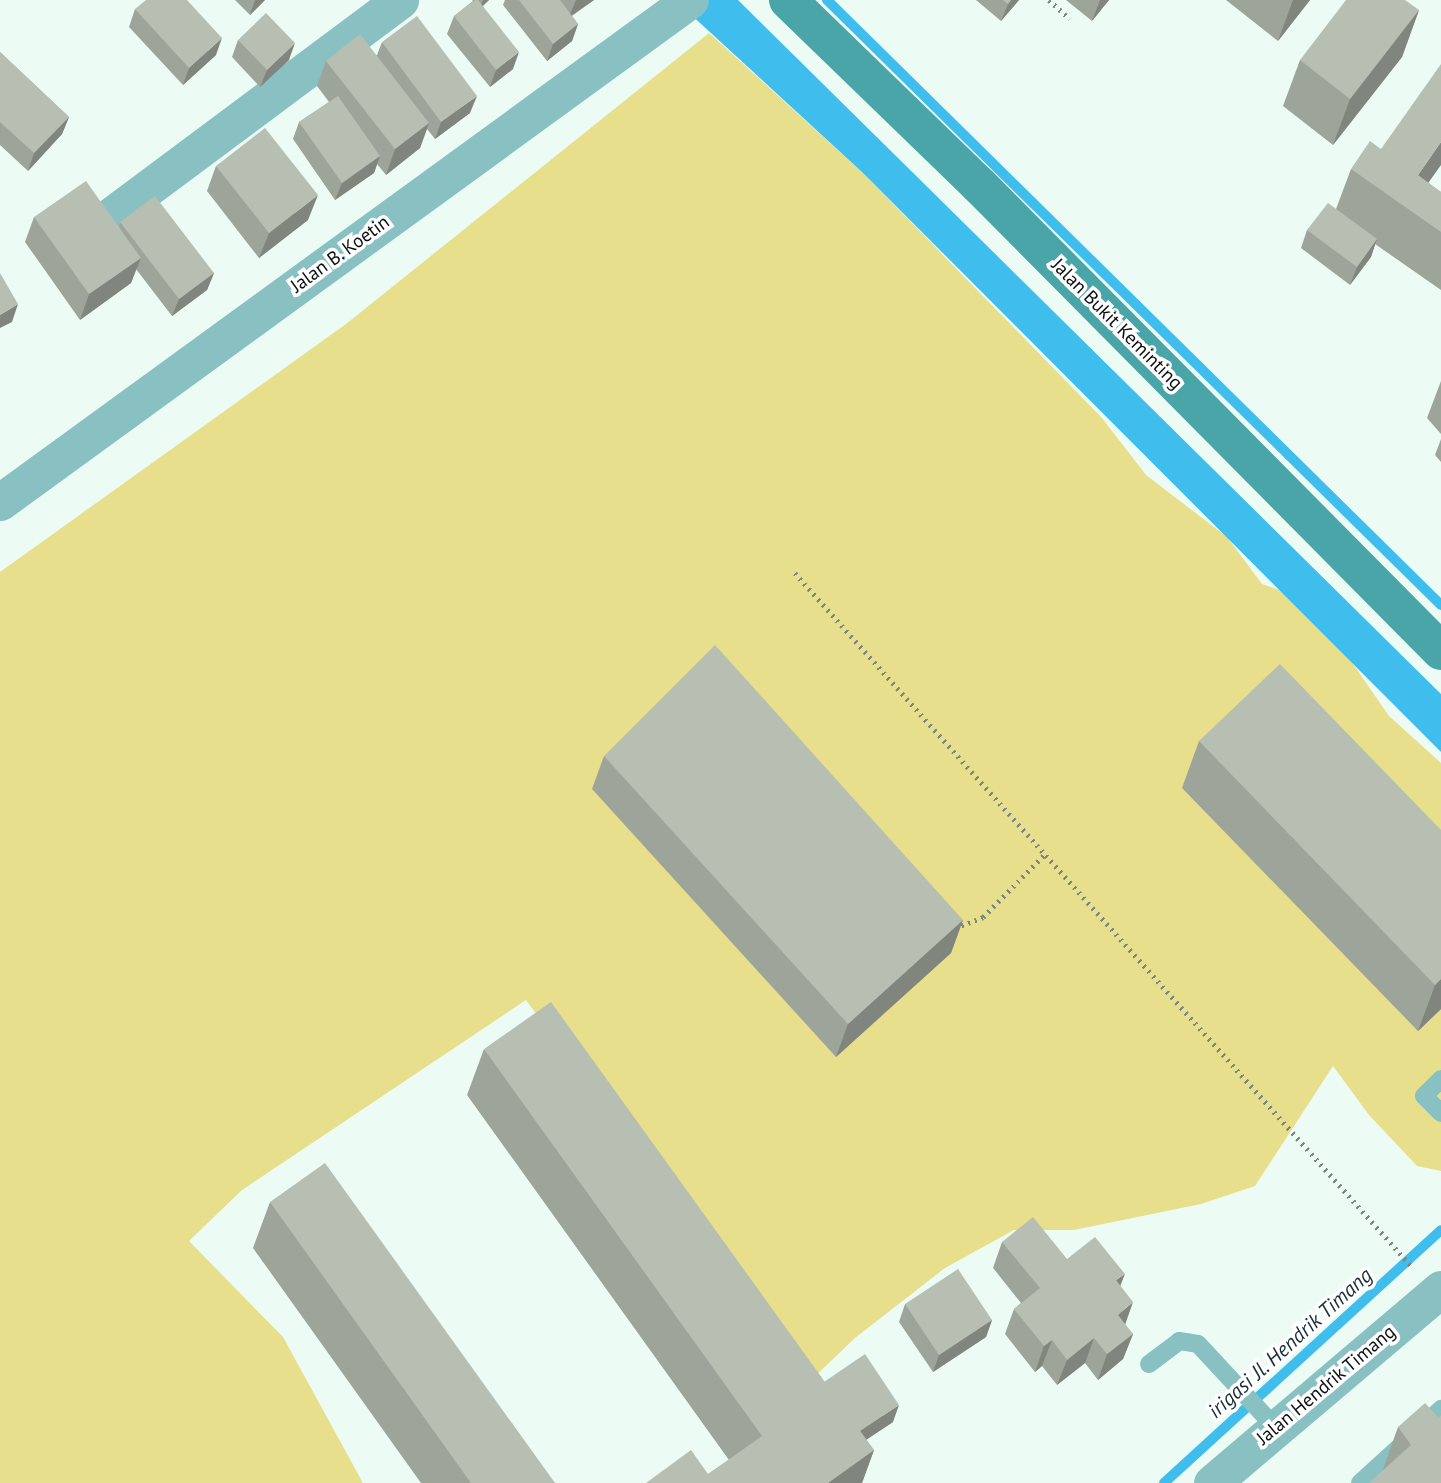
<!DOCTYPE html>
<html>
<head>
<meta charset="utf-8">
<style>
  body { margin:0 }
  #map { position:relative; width:1441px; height:1483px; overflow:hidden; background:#ecfcf5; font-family:"PT Sans",sans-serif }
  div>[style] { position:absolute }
  .green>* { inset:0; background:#e7df8c }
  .water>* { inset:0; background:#3fbeee }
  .stream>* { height:10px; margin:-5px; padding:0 5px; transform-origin:5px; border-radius:5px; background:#3fbeee }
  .path>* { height:4.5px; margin-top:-2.25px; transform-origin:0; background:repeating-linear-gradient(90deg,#7b8581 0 2px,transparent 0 7px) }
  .lane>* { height:18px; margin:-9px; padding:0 9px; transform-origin:9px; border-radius:9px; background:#89c1c2 }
  .street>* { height:37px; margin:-18.5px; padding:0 18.5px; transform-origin:18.5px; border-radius:18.5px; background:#89c1c2 }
  .secondary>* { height:38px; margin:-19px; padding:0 19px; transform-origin:19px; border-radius:19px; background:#49a5a7 }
  .wall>* { inset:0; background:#9da499 }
  .shaded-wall>* { inset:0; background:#80867d }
  .building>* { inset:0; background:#b7bfb2 }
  span { translate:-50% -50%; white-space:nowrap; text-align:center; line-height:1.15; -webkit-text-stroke:7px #fff; paint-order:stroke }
  .street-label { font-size:19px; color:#0b100e }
  .water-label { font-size:21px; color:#1a2e38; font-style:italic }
</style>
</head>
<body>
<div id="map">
  <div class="green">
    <i style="clip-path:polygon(709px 33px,862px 172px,1102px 418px,1146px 475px,1227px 537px,1262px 584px,1279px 590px,1331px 632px,1389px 716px,1441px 763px,1441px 1171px,1417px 1166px,1369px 1115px,1333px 1066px,1255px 1186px,1201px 1204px,1074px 1230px,1014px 1230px,945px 1268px,855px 1338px,807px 1384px,526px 1000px,242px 1190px,189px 1241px,283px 1337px,363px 1483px,0 1483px,0 572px,346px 324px)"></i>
  </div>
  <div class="water">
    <i style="clip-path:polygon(675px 0,738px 0,1441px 694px,1441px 752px,862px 172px)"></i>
  </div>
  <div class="stream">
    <i style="left:827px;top:0;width:862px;rotate:44.58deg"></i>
    <i style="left:1164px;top:1483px;width:375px;rotate:-42.4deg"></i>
  </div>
  <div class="path">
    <i style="left:1049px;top:0;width:28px;rotate:42deg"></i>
    <i style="left:795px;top:573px;width:930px;rotate:48.36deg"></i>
    <i style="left:955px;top:928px;width:30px;rotate:-21deg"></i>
    <i style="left:983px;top:917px;width:88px;rotate:-45.5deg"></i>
  </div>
  <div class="lane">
    <i style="left:1441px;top:1079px;width:24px;rotate:135deg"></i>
    <i style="left:1424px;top:1096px;width:24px;rotate:45deg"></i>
    <i style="left:1149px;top:1364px;width:38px;rotate:-37deg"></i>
    <i style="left:1179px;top:1341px;width:19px;rotate:9deg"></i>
    <i style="left:1198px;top:1344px;width:113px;rotate:47.1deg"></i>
    <i style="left:1360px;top:1483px;width:110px;rotate:-42.4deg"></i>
  </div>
  <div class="street">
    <i style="left:97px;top:226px;width:378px;rotate:-36.7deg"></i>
    <i style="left:0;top:502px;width:853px;rotate:-36.04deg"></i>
    <i style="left:1212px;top:1483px;width:300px;rotate:-40.3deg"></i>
  </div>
  <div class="secondary">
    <i style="left:788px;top:0;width:266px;rotate:44.1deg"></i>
    <i style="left:979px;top:185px;width:656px;rotate:45.25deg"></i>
  </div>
  <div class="wall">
    <i style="clip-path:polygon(235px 0,265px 0,250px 15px)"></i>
    <i style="clip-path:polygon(472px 0,489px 0,483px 6px,513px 69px,490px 87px,447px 34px,454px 16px,473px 1px)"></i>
    <i style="clip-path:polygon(505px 0,594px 0,572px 16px,578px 24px,572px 41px,547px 61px,503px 5px)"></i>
    <i style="clip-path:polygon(976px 0,1019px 0,1001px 21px)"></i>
    <i style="clip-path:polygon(1066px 0,1109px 0,1092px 21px)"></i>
    <i style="clip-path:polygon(1226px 0,1310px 0,1278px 41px)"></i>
    <i style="clip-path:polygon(135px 9px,216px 55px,183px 85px,129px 27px)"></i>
    <i style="clip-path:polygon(1419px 10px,1402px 57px,1333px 145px,1283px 106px,1300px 60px)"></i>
    <i style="clip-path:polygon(238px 40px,289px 60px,260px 87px,232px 57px)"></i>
    <i style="clip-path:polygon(382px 42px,470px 113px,435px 139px,427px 129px,420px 148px,386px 175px,377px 164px,374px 173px,335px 200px,293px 139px,299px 122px,329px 102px,317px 86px,326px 61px,377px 55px)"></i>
    <i style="clip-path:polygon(0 52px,69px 117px,62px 134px,28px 171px,0 145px)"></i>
    <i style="clip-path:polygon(216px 166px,308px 220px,259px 258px,207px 191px)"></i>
    <i style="clip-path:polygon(1351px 169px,1428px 183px,1441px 192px,1441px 290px,1375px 244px,1371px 257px,1350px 285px,1301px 248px,1307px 230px,1336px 209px)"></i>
    <i style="clip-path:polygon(34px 217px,119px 227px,120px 222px,214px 273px,207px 290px,172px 316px,136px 269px,131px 283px,80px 320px,25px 242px)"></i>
    <i style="clip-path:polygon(1441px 381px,1441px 434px,1427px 418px)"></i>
    <i style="clip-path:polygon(1441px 439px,1441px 462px,1435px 455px)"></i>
    <i style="clip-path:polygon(1199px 741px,1441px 830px,1441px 1009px,1418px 1031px,1182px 788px)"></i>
    <i style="clip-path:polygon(604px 756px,963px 920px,951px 953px,836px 1057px,592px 789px)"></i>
    <i style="clip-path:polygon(484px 1049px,824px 1382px,893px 1422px,866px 1440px,874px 1450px,862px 1483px,646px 1483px,708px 1474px,729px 1460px,467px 1095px)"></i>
    <i style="clip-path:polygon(270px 1202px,555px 1483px,421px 1483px,253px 1248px)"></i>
    <i style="clip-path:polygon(1002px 1242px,1067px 1259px,1120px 1286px,1125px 1325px,1133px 1334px,1123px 1359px,1098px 1380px,1085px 1363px,1057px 1385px,1042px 1366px,1035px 1372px,1005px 1334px,1014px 1309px,1021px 1303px,993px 1268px)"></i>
    <i style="clip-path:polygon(905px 1304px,992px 1320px,986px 1337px,933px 1372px,899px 1322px)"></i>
    <i style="clip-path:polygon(1439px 1418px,1441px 1483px,1382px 1472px,1398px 1427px)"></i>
  </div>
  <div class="shaded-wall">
    <i style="clip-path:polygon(255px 0,265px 0,250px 15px)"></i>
    <i style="clip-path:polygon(483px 0,489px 0,480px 8px)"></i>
    <i style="clip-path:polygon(576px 0,594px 0,569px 17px)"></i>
    <i style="clip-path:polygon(1011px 0,1019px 0,1001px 21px,1008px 4px)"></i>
    <i style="clip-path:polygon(1100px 0,1109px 0,1092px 21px)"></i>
    <i style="clip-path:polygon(1293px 0,1310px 0,1278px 41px)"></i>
    <i style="clip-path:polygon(1419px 10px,1402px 57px,1333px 145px,1350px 99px)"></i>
    <i style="clip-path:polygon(578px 24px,572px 41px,547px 61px,553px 44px)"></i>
    <i style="clip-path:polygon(222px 38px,216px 55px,183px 85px,189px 68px)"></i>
    <i style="clip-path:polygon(295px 43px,289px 60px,260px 87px,267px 70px)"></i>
    <i style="clip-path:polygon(519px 52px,513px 69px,490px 87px,496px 70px)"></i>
    <i style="clip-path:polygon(477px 96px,470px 113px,435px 139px,441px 122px)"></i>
    <i style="clip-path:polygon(69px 117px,62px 134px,28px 171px,34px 153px)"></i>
    <i style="clip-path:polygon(429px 123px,420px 148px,386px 175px,395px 149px)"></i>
    <i style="clip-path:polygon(1441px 142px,1441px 165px,1409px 210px,1418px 175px)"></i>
    <i style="clip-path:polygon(380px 156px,374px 173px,335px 200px,342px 183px)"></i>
    <i style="clip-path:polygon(318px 195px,308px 220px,259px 258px,269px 233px)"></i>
    <i style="clip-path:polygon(1377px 239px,1371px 257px,1350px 285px,1357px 267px)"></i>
    <i style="clip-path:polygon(141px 258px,131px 283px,80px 320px,89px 294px)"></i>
    <i style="clip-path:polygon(214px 273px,207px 290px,172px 316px,179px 299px)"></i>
    <i style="clip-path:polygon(18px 304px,12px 322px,0 328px,0 315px)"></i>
    <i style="clip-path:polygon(963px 920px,951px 953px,836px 1057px,848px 1024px)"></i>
    <i style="clip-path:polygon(1441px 979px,1441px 1009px,1418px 1031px,1435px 985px)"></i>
    <i style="clip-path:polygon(1125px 1274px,1115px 1299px,1116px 1280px)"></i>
    <i style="clip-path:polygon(1133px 1302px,1124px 1328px,1118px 1315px)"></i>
    <i style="clip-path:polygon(992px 1320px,986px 1337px,933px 1372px,939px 1355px)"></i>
    <i style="clip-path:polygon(1133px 1334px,1123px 1359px,1098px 1380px,1107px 1354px)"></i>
    <i style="clip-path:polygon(1094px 1338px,1085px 1363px,1057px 1385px,1067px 1360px)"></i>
    <i style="clip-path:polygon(1052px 1340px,1042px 1366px,1035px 1372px,1044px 1346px)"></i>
    <i style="clip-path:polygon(899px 1405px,893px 1422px,840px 1457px,846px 1440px)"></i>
    <i style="clip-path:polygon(874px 1450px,862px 1483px,828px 1483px)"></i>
  </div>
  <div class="building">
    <i style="clip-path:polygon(146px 0,187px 0,222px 38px,189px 68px,135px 9px)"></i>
    <i style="clip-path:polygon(475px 0,478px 0,519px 52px,496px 70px,454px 16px)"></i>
    <i style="clip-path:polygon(519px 0,560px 0,578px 24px,553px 44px)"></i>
    <i style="clip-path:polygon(1003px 0,1011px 0,1008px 4px)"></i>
    <i style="clip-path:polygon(1346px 0,1405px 0,1419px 10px,1350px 99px,1300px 60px)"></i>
    <i style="clip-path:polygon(266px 13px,295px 43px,267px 70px,238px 40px)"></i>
    <i style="clip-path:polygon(417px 16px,477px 96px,441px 122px,382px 42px)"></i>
    <i style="clip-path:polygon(360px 34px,429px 123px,395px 149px,326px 61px)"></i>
    <i style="clip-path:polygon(0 52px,69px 117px,34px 153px,0 122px)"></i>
    <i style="clip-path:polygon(1441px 64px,1441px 142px,1418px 175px,1441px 192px,1441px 232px,1351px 169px,1370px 141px,1381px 149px)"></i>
    <i style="clip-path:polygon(338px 96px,380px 156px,342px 183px,299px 122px)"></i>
    <i style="clip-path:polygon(265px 128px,318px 195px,269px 233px,216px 166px)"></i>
    <i style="clip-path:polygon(86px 181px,141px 258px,89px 294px,34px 217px)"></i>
    <i style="clip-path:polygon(155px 196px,214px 273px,179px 299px,120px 222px)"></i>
    <i style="clip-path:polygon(1328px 203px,1377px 239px,1357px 267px,1307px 230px)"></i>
    <i style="clip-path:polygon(0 273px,18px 304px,0 315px)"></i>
    <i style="clip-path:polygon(715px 645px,963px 920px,848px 1024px,604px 756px)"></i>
    <i style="clip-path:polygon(1280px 664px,1441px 830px,1441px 979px,1435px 985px,1199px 741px)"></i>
    <i style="clip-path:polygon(551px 1002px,874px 1450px,828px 1483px,646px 1483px,691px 1450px,708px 1474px,762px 1436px,484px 1049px)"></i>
    <i style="clip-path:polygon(325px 1163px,555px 1483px,471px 1483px,270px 1202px)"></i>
    <i style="clip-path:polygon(1033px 1217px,1067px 1259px,1095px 1237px,1125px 1274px,1116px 1280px,1133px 1302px,1118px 1315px,1133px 1334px,1107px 1354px,1094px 1338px,1067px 1360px,1052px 1340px,1044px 1346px,1014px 1309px,1040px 1288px,1002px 1242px)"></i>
    <i style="clip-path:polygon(958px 1269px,992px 1320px,939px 1355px,905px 1304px)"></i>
    <i style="clip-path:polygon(865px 1354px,899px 1405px,860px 1431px,824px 1382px)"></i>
    <i style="clip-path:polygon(1425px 1403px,1439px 1418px,1441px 1415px,1441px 1483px,1369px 1483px,1411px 1445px,1398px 1427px)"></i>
  </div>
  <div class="street-label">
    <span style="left:340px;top:254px;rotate:-36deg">Jalan B. Koetin</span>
    <span style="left:1117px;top:324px;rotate:45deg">Jalan Bukit Keminting</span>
    <span style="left:1326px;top:1385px;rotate:-40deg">Jalan Hendrik Timang</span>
  </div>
  <div class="water-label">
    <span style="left:1290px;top:1343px;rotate:-42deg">irigasi Jl. Hendrik Timang</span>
  </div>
</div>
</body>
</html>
